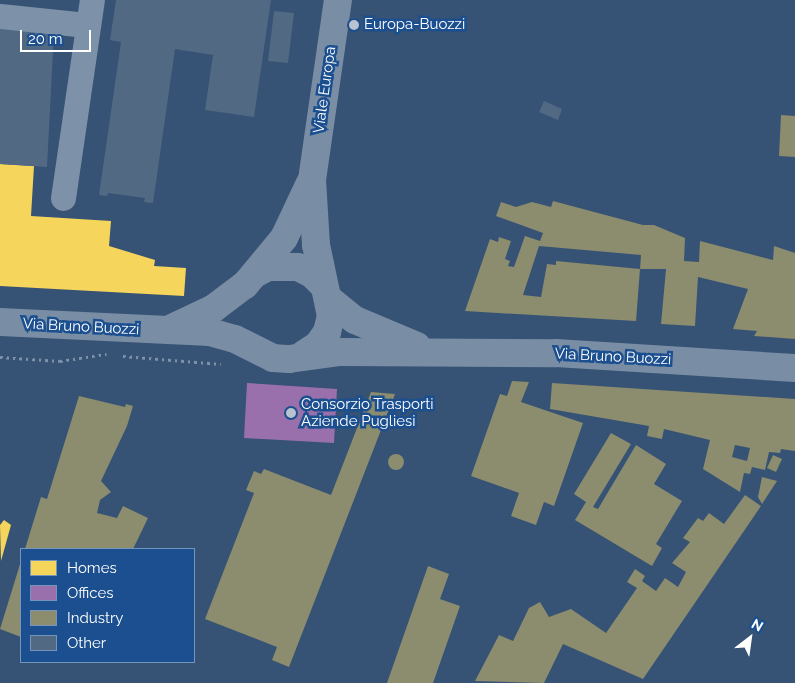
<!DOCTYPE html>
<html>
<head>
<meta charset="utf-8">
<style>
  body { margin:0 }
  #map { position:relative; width:795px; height:683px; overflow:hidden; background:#365274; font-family:Raleway,sans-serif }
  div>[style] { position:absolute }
  .homes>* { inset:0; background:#f6d55c }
  .offices>* { inset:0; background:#9970ab }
  .industry>* { inset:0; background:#8c8c6e }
  .round { border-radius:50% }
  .building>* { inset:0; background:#526984 }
  .path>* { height:3px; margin-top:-1.5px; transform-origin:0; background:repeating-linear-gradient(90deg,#7d92a8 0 2.5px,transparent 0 6.5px) }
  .minor>* { height:25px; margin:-12.5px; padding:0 12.5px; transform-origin:12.5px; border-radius:12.5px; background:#7d92a8 }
  .secondary>* { height:28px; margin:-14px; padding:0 14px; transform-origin:14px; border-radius:14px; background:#798da4 }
  .dots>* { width:14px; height:14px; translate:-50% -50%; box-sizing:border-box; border:2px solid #1b4f8f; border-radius:50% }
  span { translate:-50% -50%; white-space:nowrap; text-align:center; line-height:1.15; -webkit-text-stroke:5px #1b4f8f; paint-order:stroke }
  .poi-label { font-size:15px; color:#fff }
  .left { translate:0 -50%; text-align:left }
  .street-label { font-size:15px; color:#fff }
  .legend { position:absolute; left:20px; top:548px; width:175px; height:115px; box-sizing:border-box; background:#1b4f8f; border:1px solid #7695bc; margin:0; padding:6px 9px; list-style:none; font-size:15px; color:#fff }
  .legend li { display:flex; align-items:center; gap:10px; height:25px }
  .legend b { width:25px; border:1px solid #7695bc }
  .north { position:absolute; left:725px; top:613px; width:50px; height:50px; -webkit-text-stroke:4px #1b4f8f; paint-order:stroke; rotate:30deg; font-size:14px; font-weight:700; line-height:20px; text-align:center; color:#fff }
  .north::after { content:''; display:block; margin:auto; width:18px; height:22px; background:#fff; clip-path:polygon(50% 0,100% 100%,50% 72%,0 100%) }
  .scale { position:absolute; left:20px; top:30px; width:71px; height:22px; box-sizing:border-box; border:2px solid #fff; border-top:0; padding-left:6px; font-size:15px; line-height:18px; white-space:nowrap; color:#fff; -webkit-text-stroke:4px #1b4f8f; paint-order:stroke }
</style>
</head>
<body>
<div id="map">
  <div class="homes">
    <i style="clip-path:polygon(0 164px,34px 166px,31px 216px,111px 221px,109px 246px,155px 260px,154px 266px,186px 268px,184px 296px,0 286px)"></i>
    <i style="clip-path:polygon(4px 520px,11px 525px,1px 561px,0 525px)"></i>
  </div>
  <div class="offices">
    <i style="clip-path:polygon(247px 383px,337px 389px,334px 443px,244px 438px)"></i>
  </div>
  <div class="industry">
    <i style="clip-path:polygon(781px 115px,795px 116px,795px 157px,779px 156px)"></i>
    <i style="clip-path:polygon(evenodd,553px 201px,643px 225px,654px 225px,685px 238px,684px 261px,699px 262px,700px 241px,773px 260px,774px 246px,795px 253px,795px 339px,754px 336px,757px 331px,733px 329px,748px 289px,698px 277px,695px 326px,661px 324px,666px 269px,640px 269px,636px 321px,465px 311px,490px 239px,498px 242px,499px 237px,511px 241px,505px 259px,510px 261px,508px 266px,514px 267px,525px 236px,540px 241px,543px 233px,496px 216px,501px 202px,516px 207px,532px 202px,551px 207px,553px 201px,539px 246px,641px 255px,640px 269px,556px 261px,556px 265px,547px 264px,541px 297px,523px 295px,539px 246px)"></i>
    <i style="clip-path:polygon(512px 381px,529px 382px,521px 402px,583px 423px,554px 506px,544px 502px,536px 525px,511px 516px,519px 493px,471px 476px,500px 394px,507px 396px)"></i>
    <i style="clip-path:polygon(evenodd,552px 383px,795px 399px,795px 451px,781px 449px,780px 453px,769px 452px,765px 470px,752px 467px,750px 474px,744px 473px,740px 492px,703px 469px,710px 440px,664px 429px,662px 439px,647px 436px,649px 426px,550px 409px,552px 383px,735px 445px,750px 448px,747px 461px,732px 457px,735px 445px)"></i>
    <i style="clip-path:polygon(371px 392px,395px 394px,289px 667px,272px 660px,277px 647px,205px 619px,254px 493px,246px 490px,254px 471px,261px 474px,264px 469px,331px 495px)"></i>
    <i style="clip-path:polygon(79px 396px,125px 407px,126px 404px,133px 406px,127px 426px,101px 481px,111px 492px,100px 500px,97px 513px,117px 518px,123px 506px,148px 518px,133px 549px,25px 549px,41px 497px,47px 499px)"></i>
    <i style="clip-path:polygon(611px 433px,631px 444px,593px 507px,598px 509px,636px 445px,666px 464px,654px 484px,682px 501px,656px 544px,662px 548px,652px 566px,575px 520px,586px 502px,574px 494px)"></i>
    <i class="round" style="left:388px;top:454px;width:16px;height:16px"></i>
    <i style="clip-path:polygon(773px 455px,782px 459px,776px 472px,767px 468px)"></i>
    <i style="clip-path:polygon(762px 477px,777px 481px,762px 504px,758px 497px)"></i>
    <i style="clip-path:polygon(745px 495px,761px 506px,643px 679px,563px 644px,544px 683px,475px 681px,499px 635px,513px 641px,529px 608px,540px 602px,549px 617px,571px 609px,606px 633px,637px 588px,627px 582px,635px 569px,645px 576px,642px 581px,656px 591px,665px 578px,678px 587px,686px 572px,672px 563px,690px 542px,683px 538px,698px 518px,703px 521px,709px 513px,724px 524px)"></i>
    <i style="clip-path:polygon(21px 561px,21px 637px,0 629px)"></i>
    <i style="clip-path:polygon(428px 566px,449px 574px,440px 599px,460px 606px,433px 683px,387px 683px)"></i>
  </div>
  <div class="building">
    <i style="clip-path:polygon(116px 0,271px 0,254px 117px,205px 110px,213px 55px,175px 49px,153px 203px,144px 202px,145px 198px,108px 193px,107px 196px,99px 195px,121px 42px,110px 40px)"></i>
    <i style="clip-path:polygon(274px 11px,294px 13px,288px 63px,268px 61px)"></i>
    <i style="clip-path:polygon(0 29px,54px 32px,47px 167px,0 164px)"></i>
    <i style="clip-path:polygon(544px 101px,562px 109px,558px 120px,539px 112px)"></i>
  </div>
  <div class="path">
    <i style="left:123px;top:356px;width:98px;rotate:4.7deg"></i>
    <i style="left:0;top:357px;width:60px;rotate:3.8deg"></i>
    <i style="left:60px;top:361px;width:47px;rotate:-8.7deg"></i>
  </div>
  <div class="minor">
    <i style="left:0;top:16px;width:87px;rotate:5.9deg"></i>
    <i style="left:63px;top:198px;width:200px;rotate:-81.7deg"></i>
  </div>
  <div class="secondary">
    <i style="left:255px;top:274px;width:15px;rotate:-28deg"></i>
    <i style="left:268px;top:267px;width:30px"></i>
    <i style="left:298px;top:267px;width:16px;rotate:27deg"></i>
    <i style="left:312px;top:274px;width:16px;rotate:45deg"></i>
    <i style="left:330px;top:300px;width:32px;rotate:39deg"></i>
    <i style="left:355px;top:320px;width:67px;rotate:22.8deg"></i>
    <i style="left:0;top:322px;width:210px;rotate:2.7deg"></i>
    <i style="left:210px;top:332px;width:26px;rotate:16deg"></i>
    <i style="left:235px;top:339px;width:42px;rotate:26.6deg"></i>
    <i style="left:273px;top:358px;width:16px;rotate:4deg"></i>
    <i style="left:289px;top:359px;width:50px;rotate:-8deg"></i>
    <i style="left:339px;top:352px;width:217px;rotate:0.3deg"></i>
    <i style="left:556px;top:353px;width:239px;rotate:3.6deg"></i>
    <i style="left:172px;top:328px;width:47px;rotate:-25.5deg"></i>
    <i style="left:214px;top:308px;width:39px;rotate:-37deg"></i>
    <i style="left:245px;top:285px;width:61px;rotate:-50.3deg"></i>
    <i style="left:284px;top:238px;width:61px;rotate:-64.7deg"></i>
    <i style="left:304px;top:354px;width:17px;rotate:-33deg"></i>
    <i style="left:318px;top:345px;width:16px;rotate:-55deg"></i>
    <i style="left:327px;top:332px;width:16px;rotate:-76deg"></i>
    <i style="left:331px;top:316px;width:73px;rotate:-101.9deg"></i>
    <i style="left:316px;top:245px;width:65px;rotate:-93.5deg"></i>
    <i style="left:312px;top:180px;width:182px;rotate:-81.8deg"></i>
  </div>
  <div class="dots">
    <i style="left:354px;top:25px;background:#b9c2ce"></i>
    <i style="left:291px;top:413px;background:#b9c2ce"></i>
  </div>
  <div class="poi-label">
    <span class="left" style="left:364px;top:25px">Europa-Buozzi</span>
    <span class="left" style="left:301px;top:413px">Consorzio Trasporti<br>Aziende Pugliesi</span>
  </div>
  <div class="street-label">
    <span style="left:325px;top:90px;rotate:-82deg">Viale Europa</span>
    <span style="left:81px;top:327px;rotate:3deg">Via Bruno Buozzi</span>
    <span style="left:613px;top:357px;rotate:3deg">Via Bruno Buozzi</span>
  </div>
  <ul class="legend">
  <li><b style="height:14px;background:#f6d55c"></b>Homes</li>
  <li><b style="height:14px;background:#9970ab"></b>Offices</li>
  <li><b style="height:14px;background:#8c8c6e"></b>Industry</li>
  <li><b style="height:14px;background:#526984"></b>Other</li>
  </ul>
  <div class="north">N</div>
  <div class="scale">20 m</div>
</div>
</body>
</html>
